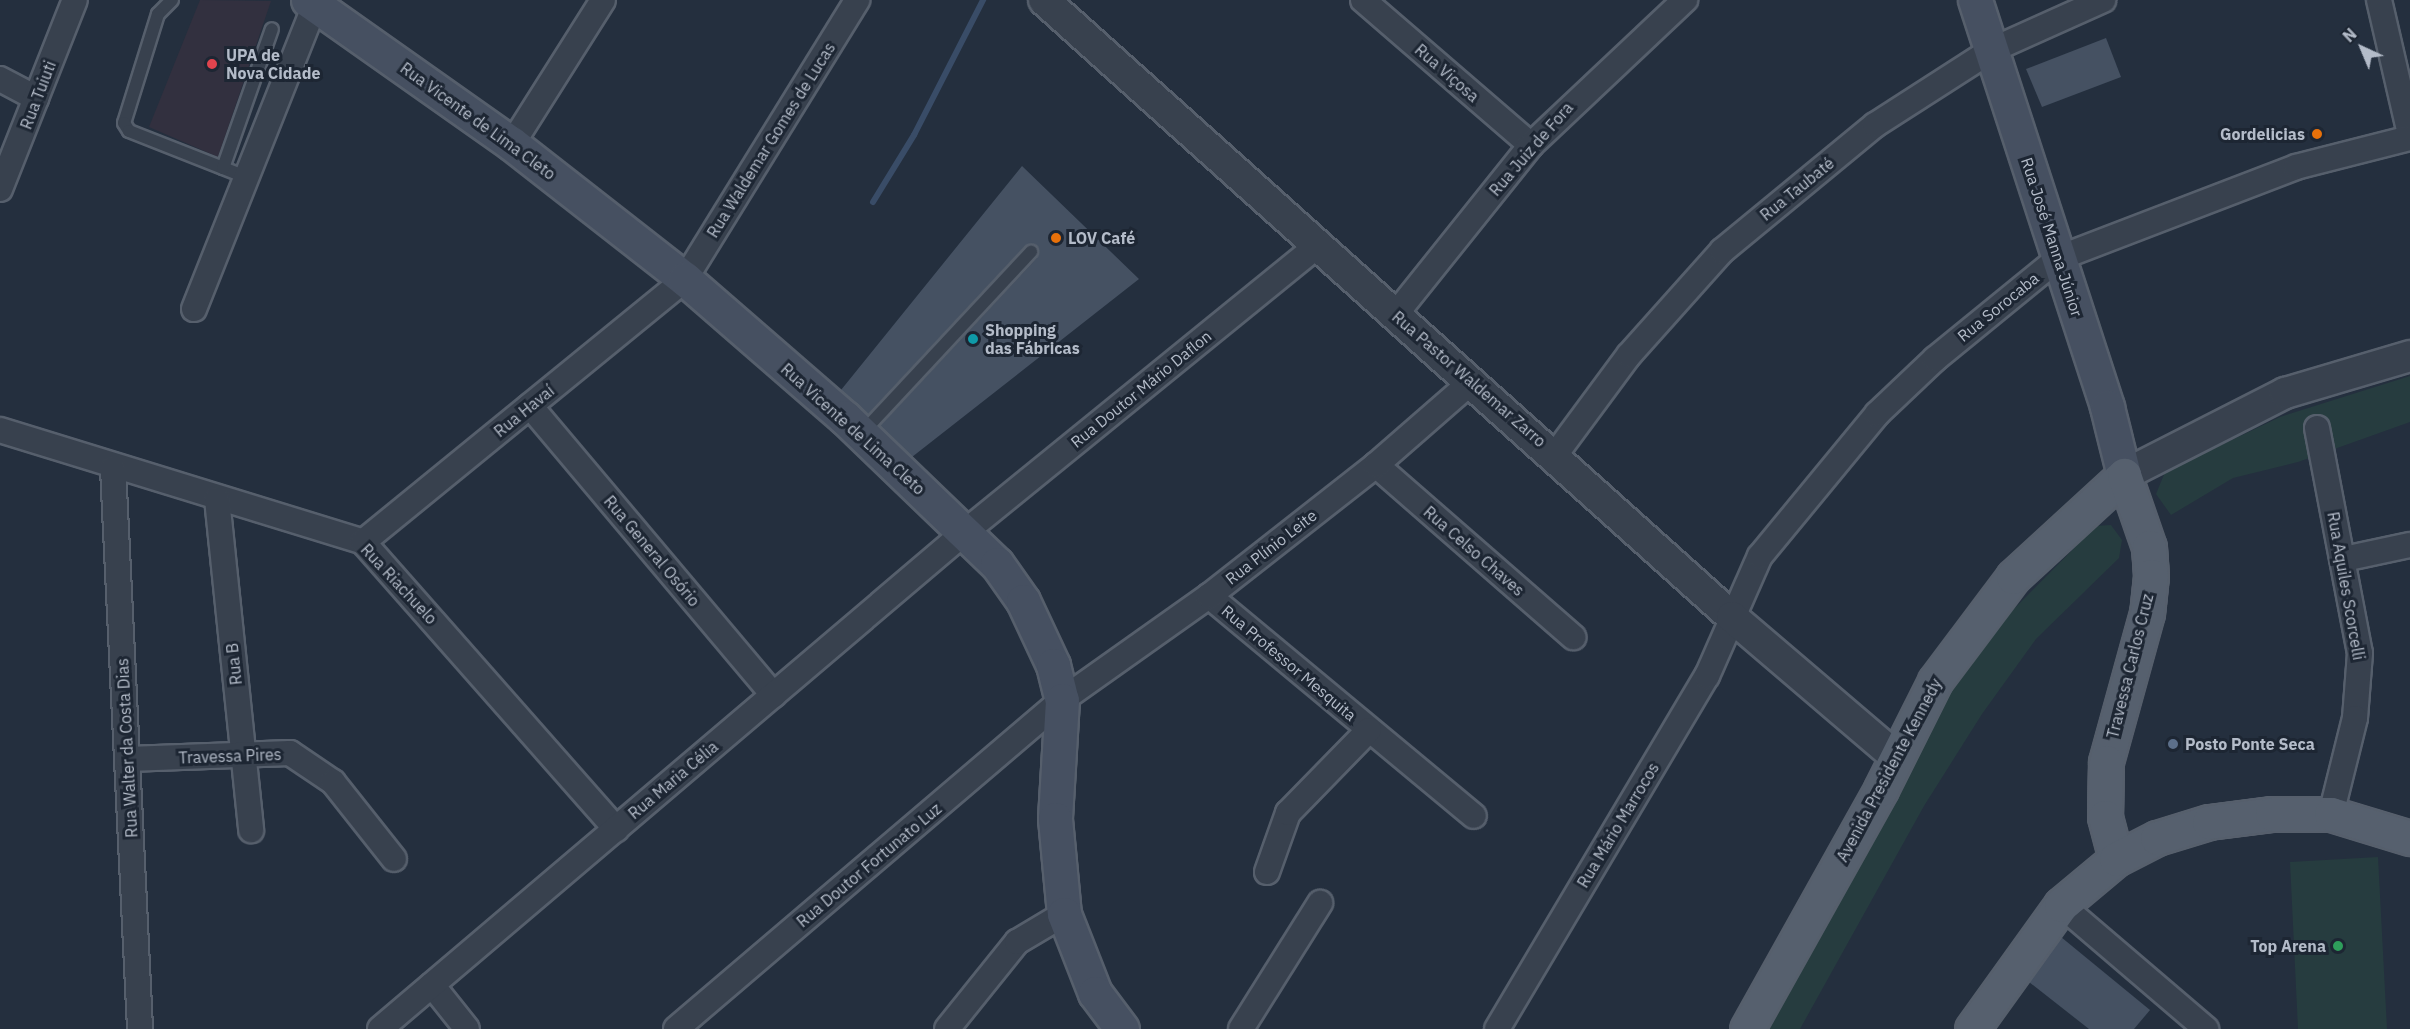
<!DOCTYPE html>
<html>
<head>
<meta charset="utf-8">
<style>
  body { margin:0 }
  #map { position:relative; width:2410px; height:1029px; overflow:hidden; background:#242f3e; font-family:"IBM Plex Sans",sans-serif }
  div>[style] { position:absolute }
  .medical>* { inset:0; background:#32303f }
  .green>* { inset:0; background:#263c3f }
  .stream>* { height:6px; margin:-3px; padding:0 3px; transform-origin:3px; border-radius:3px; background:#394c67 }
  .building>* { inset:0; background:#455162 }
  .roads { filter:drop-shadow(2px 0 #565f6c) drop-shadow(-2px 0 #565f6c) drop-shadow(0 2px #565f6c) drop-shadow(0 -2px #565f6c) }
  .service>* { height:12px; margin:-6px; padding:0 6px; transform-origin:6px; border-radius:6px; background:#38414e }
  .minor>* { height:24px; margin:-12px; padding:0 12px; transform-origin:12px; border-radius:12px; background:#38414e }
  .tertiary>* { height:30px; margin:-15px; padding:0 15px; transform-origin:15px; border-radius:15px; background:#38414e }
  .secondary>* { height:33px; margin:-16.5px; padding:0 16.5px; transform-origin:16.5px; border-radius:16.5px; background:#465061 }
  .primary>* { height:33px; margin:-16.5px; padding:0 16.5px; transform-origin:16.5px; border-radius:16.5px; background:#56606e }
  .dots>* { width:16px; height:16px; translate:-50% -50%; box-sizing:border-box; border:3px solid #1d2633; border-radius:50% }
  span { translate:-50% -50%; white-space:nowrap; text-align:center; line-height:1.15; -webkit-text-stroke:6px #1d2633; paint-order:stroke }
  .poi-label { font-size:16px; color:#b4bcc9; font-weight:700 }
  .left { translate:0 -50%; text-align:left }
  .right { translate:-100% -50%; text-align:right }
  .street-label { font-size:16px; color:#b4bcc9 }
  .north { position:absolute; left:2332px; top:18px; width:60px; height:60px; -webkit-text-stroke:4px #1d2633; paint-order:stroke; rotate:316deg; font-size:16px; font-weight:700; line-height:24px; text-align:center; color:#b4bcc9 }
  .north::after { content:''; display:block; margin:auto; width:21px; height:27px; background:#b4bcc9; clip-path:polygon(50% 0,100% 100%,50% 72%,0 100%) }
</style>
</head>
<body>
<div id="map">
  <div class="medical">
    <i style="clip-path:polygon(200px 0,271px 1px,218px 157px,149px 127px)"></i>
  </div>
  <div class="green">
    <i style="clip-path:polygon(2410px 376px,2410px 422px,2298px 462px,2233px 478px,2171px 515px,2156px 494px,2165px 472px,2280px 417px)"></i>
    <i style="clip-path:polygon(2111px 525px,2122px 540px,2119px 558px,2036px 639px,1982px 714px,1924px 806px,1800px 1029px,1761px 1029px,1952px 685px,2000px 623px,2096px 526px)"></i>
    <i style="clip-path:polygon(2378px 857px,2387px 1029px,2298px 1029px,2290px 862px)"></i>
  </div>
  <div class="stream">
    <i style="left:873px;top:202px;width:79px;rotate:-58.5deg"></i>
    <i style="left:914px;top:135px;width:152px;rotate:-62.9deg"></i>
  </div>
  <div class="building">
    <i style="clip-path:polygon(2106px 38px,2121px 77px,2042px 107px,2026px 69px)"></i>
    <i style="clip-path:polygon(1022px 166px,1139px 279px,912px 457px,880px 426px,1037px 258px,1037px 246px,1025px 246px,868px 414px,841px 390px)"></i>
    <i style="clip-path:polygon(2061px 937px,2150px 1010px,2134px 1029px,2089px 1029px,2029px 982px)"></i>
  </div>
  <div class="roads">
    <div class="service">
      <i style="left:172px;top:0;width:20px;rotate:135deg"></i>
      <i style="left:158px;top:14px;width:114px;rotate:107.3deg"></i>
      <i style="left:124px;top:123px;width:9px;rotate:58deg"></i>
      <i style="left:129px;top:131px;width:126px;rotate:21.5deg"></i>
      <i style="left:223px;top:168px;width:147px;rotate:-70.6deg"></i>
      <i style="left:862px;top:433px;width:248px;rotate:-47deg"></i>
    </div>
    <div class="minor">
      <i style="left:1363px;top:0;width:222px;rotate:40.8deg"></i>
      <i style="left:2379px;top:0;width:138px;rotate:77deg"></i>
      <i style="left:0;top:79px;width:41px;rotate:27.8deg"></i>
      <i style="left:512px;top:144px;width:170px;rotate:-57.7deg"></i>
      <i style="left:0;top:189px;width:203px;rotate:-68.4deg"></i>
      <i style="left:194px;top:309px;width:333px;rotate:-68.3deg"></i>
      <i style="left:1395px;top:315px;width:218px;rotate:-51.3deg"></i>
      <i style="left:1531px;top:145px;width:212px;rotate:-43.3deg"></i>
      <i style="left:530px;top:406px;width:378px;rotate:49.9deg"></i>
      <i style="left:2317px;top:428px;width:229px;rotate:79.2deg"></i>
      <i style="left:2360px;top:653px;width:65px;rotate:94.4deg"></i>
      <i style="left:2355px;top:718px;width:99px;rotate:104deg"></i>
      <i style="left:0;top:430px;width:380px;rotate:17.1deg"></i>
      <i style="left:363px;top:542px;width:383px;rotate:48.6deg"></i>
      <i style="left:1555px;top:455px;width:124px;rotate:-53.5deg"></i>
      <i style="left:1629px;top:355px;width:140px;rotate:-48.2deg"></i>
      <i style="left:1722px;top:251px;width:198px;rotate:-39.5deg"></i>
      <i style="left:1875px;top:125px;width:139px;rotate:-32.7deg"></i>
      <i style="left:1992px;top:50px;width:122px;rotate:-24.2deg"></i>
      <i style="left:1376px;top:465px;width:262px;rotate:41.1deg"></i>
      <i style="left:113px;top:468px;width:562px;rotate:87.24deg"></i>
      <i style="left:217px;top:499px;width:333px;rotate:84.1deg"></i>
      <i style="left:363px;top:542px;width:416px;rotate:-39.2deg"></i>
      <i style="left:685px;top:279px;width:328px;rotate:-58.3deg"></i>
      <i style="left:2344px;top:559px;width:67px;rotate:-12deg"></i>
      <i style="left:1209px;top:596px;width:344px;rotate:39.7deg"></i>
      <i style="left:128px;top:759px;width:162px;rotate:-2.1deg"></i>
      <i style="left:290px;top:753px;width:52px;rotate:34deg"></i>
      <i style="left:333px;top:782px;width:98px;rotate:51.6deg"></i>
      <i style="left:1267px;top:872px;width:63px;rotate:-70.4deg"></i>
      <i style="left:1288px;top:813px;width:116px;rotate:-45.7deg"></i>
      <i style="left:2061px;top:905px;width:191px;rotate:40.5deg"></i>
      <i style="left:432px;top:985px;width:56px;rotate:51.5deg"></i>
      <i style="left:380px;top:1029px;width:768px;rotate:-40.35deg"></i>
      <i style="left:965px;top:532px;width:454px;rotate:-39.1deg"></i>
      <i style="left:676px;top:1029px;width:507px;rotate:-40.44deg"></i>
      <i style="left:1062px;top:700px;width:180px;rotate:-35.3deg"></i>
      <i style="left:1209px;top:596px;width:212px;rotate:-38.1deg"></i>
      <i style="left:1376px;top:465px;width:126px;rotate:-41.1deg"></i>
      <i style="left:947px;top:1029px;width:112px;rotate:-51.2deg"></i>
      <i style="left:1017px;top:942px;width:55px;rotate:-30.8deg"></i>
      <i style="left:1241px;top:1029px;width:149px;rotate:-57.9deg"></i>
      <i style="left:1497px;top:1029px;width:411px;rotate:-59.3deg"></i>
      <i style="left:1707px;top:676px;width:131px;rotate:-66.2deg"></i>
      <i style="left:1760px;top:556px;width:184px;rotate:-50.5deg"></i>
      <i style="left:1877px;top:414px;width:80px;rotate:-43.5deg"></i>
      <i style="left:1935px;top:359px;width:160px;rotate:-39.2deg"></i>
      <i style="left:2059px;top:258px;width:254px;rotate:-21deg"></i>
      <i style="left:2296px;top:167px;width:118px;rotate:-14.3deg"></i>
    </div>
    <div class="tertiary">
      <i style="left:1044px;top:0;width:924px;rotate:41.89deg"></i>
      <i style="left:1732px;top:617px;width:216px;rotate:40.5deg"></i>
      <i style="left:2124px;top:475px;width:181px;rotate:-27deg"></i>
      <i style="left:2285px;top:393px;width:130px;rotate:-16.5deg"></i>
    </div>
    <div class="secondary">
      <i style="left:308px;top:0;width:250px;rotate:35.2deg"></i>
      <i style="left:512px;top:144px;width:219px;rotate:38deg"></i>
      <i style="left:685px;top:279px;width:211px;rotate:41deg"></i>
      <i style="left:844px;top:417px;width:212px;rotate:43.9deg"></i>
      <i style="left:997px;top:564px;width:45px;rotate:54.9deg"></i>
      <i style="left:1023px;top:601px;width:71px;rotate:64.9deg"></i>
      <i style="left:1053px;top:665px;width:36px;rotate:76deg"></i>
      <i style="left:1062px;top:700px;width:119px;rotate:93.4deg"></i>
      <i style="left:1055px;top:819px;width:95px;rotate:84.6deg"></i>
      <i style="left:1064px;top:914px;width:85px;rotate:68.6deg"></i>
      <i style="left:1095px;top:993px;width:45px;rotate:53.1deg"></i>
      <i style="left:1975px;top:0;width:428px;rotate:72deg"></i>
      <i style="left:2107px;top:407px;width:70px;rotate:76deg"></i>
    </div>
    <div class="primary">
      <i style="left:1747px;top:1029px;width:275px;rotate:-60.8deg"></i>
      <i style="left:1881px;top:789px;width:121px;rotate:-63.4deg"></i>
      <i style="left:1935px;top:681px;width:130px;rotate:-53.1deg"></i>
      <i style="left:2013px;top:577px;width:151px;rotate:-42.6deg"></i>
      <i style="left:2124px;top:475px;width:76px;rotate:70.9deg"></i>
      <i style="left:2149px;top:547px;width:29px;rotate:86deg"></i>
      <i style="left:2151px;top:576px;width:37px;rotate:96deg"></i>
      <i style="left:2147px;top:613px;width:155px;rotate:105.4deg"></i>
      <i style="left:2106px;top:762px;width:55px;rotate:91deg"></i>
      <i style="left:2105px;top:817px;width:43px;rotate:75.3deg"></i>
      <i style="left:1972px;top:1029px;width:153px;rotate:-54.3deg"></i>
      <i style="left:2061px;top:905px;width:72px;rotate:-39.9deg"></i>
      <i style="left:2116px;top:859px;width:46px;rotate:-27.1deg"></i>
      <i style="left:2157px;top:838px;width:54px;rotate:-17.1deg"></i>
      <i style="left:2209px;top:822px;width:64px;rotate:-7.2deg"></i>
      <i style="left:2272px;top:814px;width:59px"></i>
      <i style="left:2331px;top:814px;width:83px;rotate:16.9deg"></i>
    </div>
  </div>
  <div class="dots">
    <i style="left:212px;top:64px;background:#e0444e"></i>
    <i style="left:2317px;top:134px;background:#e8710a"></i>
    <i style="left:1056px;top:238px;background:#e8710a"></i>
    <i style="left:973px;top:339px;background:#0f9aa8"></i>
    <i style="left:2173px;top:744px;background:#5c6f8a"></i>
    <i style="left:2338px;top:946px;background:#2e9e5b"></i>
  </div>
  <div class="poi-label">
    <span class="left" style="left:226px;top:64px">UPA de<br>Nova Cidade</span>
    <span class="right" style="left:2305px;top:134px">Gordelicias</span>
    <span class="left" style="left:1068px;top:238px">LOV Café</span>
    <span class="left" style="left:985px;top:339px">Shopping<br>das Fábricas</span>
    <span class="left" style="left:2185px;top:744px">Posto Ponte Seca</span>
    <span class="right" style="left:2326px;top:946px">Top Arena</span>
  </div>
  <div class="street-label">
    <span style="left:1447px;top:73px;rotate:41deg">Rua Viçosa</span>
    <span style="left:38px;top:95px;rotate:-69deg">Rua Tuiuti</span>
    <span style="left:478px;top:121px;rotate:36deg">Rua Vicente de Lima Cleto</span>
    <span style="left:771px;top:140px;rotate:-58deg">Rua Waldemar Gomes de Lucas</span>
    <span style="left:1531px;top:149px;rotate:-49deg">Rua Juiz de Fora</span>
    <span style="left:1797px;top:189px;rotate:-39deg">Rua Taubaté</span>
    <span style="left:2052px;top:237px;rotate:72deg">Rua José Manna Júnior</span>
    <span style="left:1998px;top:307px;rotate:-39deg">Rua Sorocaba</span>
    <span style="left:1469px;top:379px;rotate:41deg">Rua Pastor Waldemar Zarro</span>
    <span style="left:1141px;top:389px;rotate:-39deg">Rua Doutor Mário Daflon</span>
    <span style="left:524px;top:411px;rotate:-39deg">Rua Havaí</span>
    <span style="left:853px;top:429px;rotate:42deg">Rua Vicente de Lima Cleto</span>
    <span style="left:1271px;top:547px;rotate:-38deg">Rua Plínio Leite</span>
    <span style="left:652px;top:551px;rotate:50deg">Rua General Osório</span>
    <span style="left:1474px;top:551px;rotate:41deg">Rua Celso Chaves</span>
    <span style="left:399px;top:584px;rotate:47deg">Rua Riachuelo</span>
    <span style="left:2346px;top:586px;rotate:80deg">Rua Aquiles Scorcelli</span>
    <span style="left:1289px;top:663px;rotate:40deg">Rua Professor Mesquita</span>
    <span style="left:234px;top:664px;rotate:-96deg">Rua B</span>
    <span style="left:2130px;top:666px;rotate:-76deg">Travessa Carlos Cruz</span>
    <span style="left:127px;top:748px;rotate:-93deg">Rua Walter da Costa Dias</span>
    <span style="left:230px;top:756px;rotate:-2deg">Travessa Pires</span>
    <span style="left:1889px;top:770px;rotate:-62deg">Avenida Presidente Kennedy</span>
    <span style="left:673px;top:780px;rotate:-40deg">Rua Maria Célia</span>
    <span style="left:1618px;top:825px;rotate:-59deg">Rua Mário Marrocos</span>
    <span style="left:869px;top:865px;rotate:-40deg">Rua Doutor Fortunato Luz</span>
  </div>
  <div class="north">N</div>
</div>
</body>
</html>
